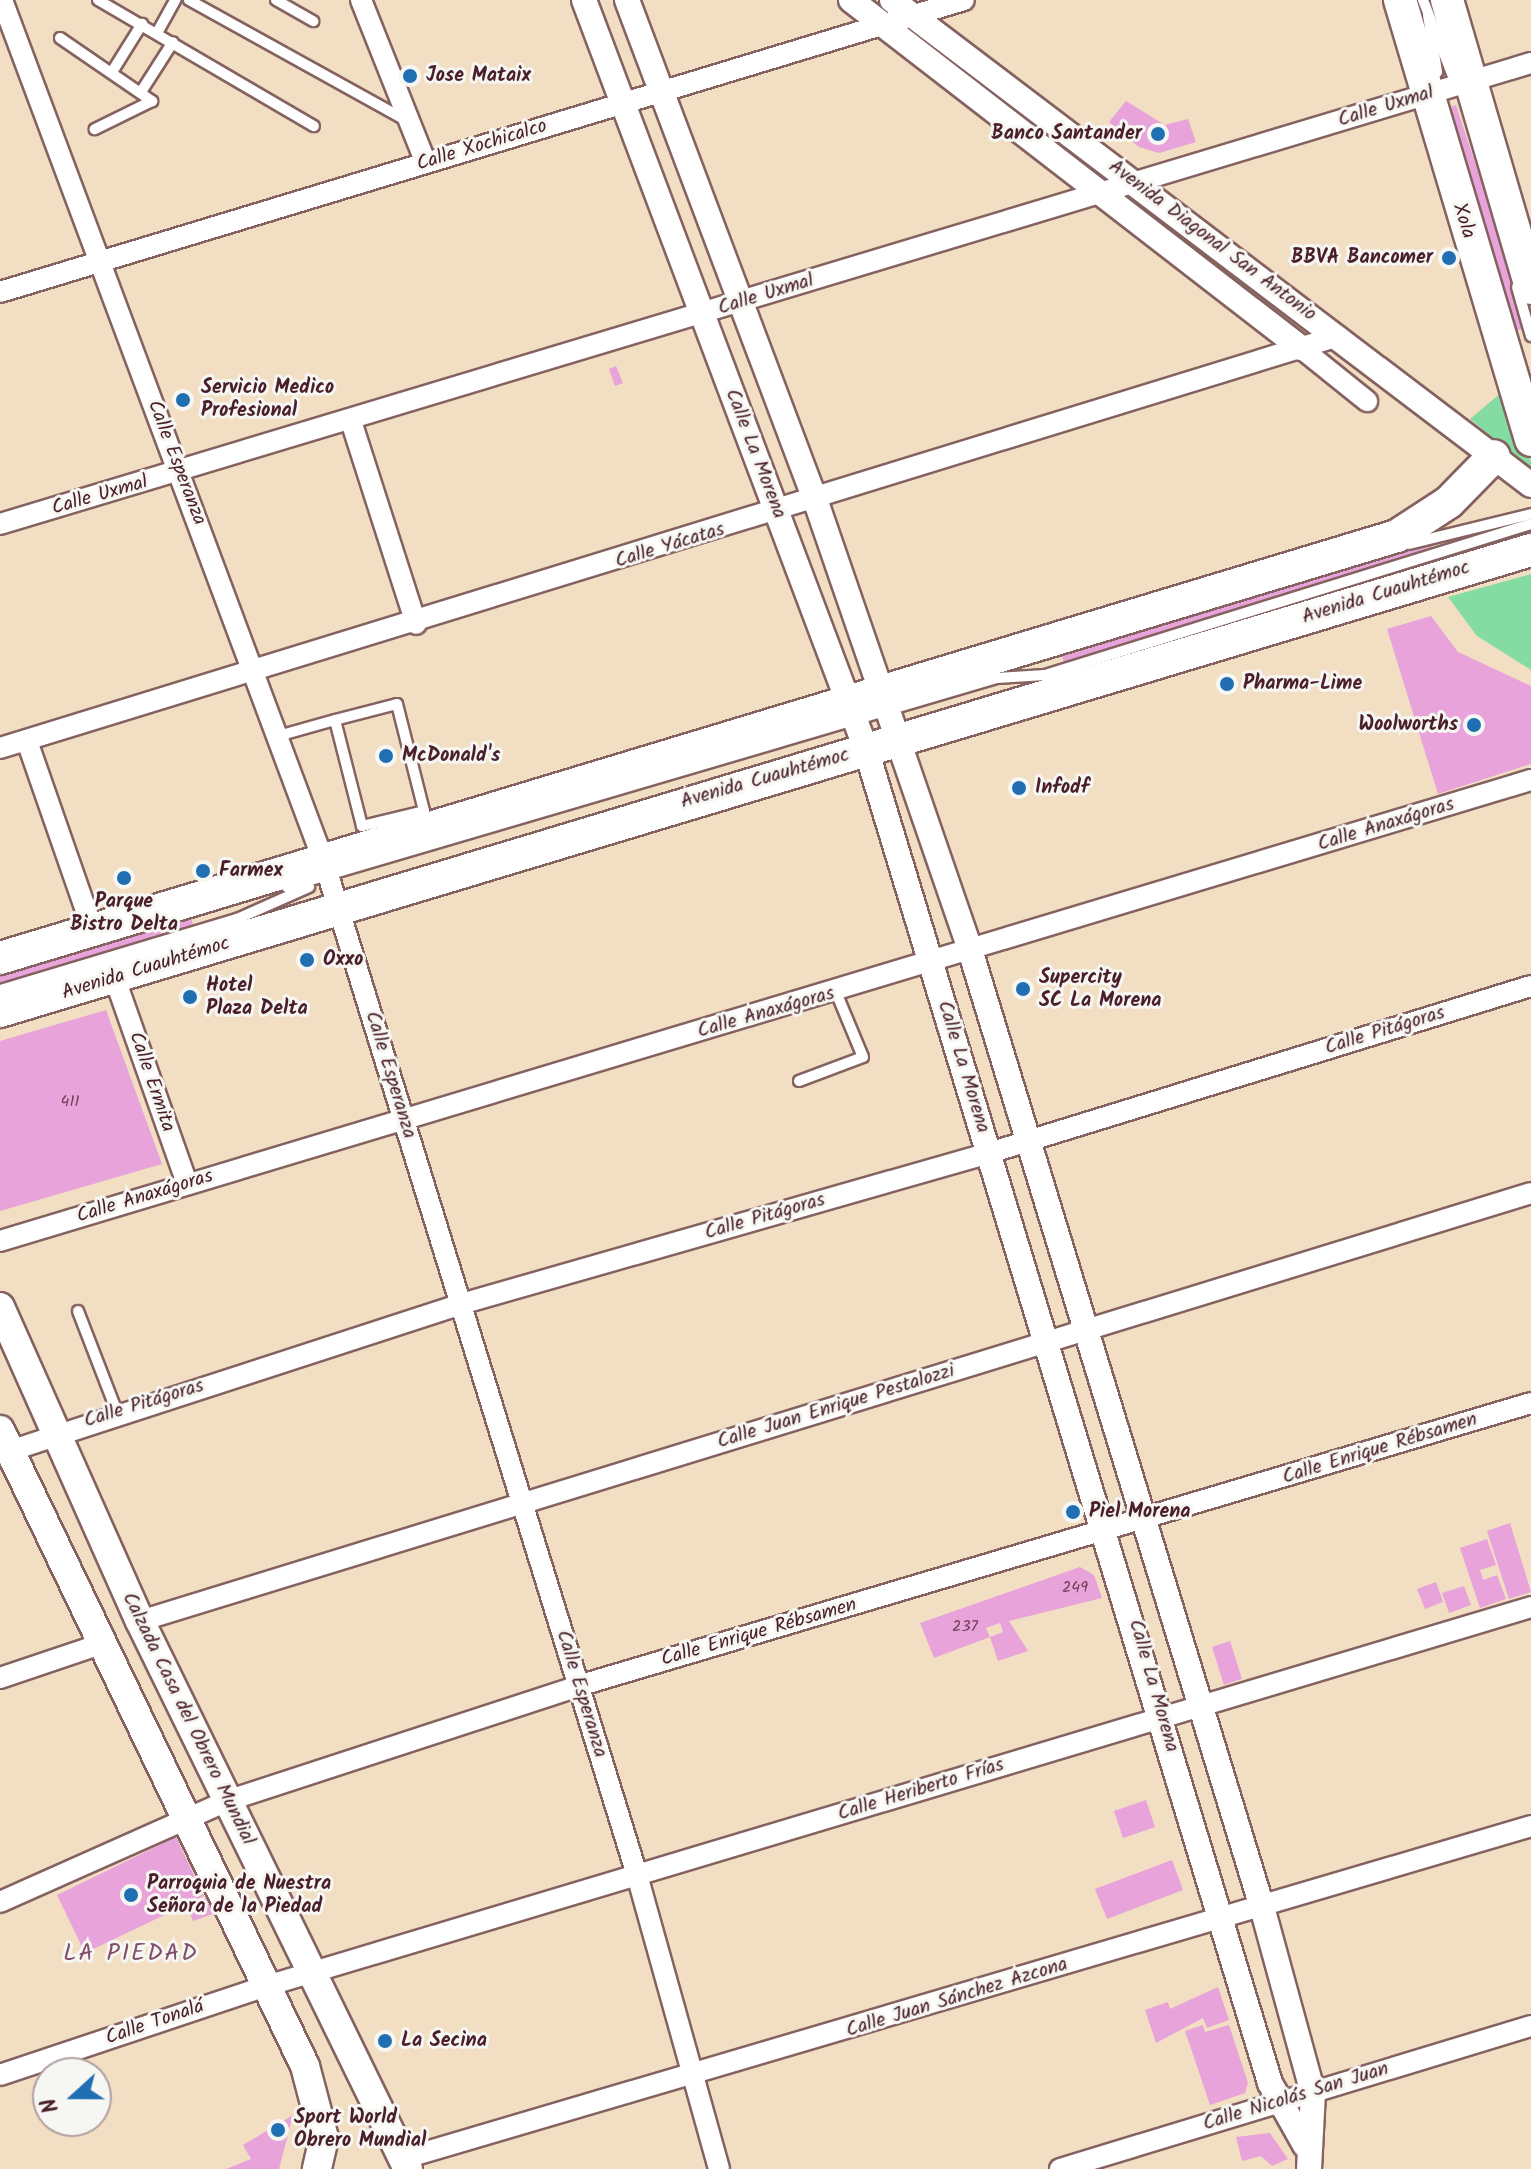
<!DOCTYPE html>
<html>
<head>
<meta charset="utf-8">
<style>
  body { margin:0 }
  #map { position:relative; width:1531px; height:2169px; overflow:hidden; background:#f2dec2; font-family:Kalam,sans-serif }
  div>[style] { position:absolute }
  .green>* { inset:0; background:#84dca2 }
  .building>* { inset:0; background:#e7a3da }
  .roads { filter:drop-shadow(2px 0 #856260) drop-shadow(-2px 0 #856260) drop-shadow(0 2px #856260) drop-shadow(0 -2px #856260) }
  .service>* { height:10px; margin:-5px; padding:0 5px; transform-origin:5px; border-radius:5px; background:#fff }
  .minor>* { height:20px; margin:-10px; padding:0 10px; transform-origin:10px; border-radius:10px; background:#fff }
  .tertiary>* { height:24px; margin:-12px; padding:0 12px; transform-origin:12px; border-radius:12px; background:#fff }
  .secondary>* { height:28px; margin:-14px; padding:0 14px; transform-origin:14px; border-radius:14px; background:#fff }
  .primary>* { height:32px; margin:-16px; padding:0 16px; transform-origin:16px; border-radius:16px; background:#fff }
  .dots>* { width:22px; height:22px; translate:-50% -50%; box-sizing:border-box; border:4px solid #f6f6f2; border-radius:50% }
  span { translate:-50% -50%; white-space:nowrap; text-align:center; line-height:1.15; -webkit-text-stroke:6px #f6f6f2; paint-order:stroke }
  .number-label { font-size:16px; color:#714057 }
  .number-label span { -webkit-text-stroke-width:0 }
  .poi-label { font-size:20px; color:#4a1f2b; font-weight:700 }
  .left { translate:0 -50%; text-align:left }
  .right { translate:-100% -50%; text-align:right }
  .street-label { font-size:20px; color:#4a1f2b }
  .quarter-label { font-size:24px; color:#814d68; letter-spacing:2px }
  .north { position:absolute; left:32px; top:2057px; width:80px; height:80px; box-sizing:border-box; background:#f6f6f2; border:2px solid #b1a0a2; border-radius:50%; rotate:249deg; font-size:22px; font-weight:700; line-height:32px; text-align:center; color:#4a1f2b }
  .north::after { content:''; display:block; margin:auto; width:28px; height:36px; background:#1f6fb2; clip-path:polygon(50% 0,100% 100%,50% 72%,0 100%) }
</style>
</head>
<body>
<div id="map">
  <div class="green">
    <i style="clip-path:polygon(1508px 387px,1531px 462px,1531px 469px,1470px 419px)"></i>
    <i style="clip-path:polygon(1531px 574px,1531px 670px,1477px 636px,1448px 597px)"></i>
  </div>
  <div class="building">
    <i style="clip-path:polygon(1126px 101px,1165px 125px,1188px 119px,1196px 142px,1159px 153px,1139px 147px,1109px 122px)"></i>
    <i style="clip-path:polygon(1456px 105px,1529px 327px,1512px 332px,1447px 108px)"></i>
    <i style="clip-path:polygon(616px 366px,623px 383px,615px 386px,609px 369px)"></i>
    <i style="clip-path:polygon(1430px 538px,1436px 558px,1064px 662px,1061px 653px)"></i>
    <i style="clip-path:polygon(1431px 616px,1458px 652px,1531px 686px,1531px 764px,1438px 794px,1387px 629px)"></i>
    <i style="clip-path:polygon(191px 918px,194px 927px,0 990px,0 970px)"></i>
    <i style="clip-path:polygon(106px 1010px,162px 1164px,0 1211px,0 1041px)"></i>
    <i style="clip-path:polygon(1510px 1523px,1531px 1592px,1509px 1599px,1487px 1531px)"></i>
    <i style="clip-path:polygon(1487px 1539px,1496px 1565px,1480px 1570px,1483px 1580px,1497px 1575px,1506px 1599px,1480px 1608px,1460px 1548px)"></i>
    <i style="clip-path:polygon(evenodd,1080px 1567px,1094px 1575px,1102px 1598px,1009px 1621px,1028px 1651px,998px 1661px,990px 1637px,934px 1658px,920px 1623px,1080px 1567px,1000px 1623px,1003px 1632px,990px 1637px,986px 1628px,1000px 1623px)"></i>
    <i style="clip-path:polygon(1436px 1582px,1443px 1602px,1425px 1609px,1417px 1589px)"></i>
    <i style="clip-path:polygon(1464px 1586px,1471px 1605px,1449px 1613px,1442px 1593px)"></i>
    <i style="clip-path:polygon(1230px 1641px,1242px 1679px,1224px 1685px,1212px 1647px)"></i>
    <i style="clip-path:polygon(1146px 1800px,1155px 1827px,1123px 1838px,1114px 1811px)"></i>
    <i style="clip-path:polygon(176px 1837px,204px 1896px,85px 1953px,57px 1895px)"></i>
    <i style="clip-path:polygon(1172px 1860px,1183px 1890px,1107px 1919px,1095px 1889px)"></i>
    <i style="clip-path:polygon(206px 1898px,213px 1914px,193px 1921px,187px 1906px)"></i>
    <i style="clip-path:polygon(1218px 1987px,1229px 2020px,1207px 2028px,1203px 2018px,1156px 2043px,1145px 2010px,1168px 2002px,1170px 2009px)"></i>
    <i style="clip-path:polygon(1203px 2025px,1205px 2032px,1229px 2025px,1248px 2083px,1245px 2093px,1210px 2105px,1185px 2031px)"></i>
    <i style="clip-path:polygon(293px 2115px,279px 2169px,226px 2169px,251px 2159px,243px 2145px)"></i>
    <i style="clip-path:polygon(1270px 2133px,1288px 2159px,1272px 2166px,1261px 2156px,1242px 2161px,1236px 2137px)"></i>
  </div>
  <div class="roads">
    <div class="service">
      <i style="left:98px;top:0;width:250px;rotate:30.3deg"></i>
      <i style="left:189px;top:0;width:252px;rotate:29deg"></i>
      <i style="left:276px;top:0;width:43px;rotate:29.6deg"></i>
      <i style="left:1423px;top:0;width:90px;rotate:68.6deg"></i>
      <i style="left:1428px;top:15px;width:58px;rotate:81deg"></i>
      <i style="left:157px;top:33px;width:38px;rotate:-61deg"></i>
      <i style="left:60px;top:38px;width:112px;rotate:34.4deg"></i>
      <i style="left:152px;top:101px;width:64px;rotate:153.8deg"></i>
      <i style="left:112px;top:72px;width:57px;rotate:-58deg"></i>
      <i style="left:141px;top:92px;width:59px;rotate:-57.4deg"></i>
      <i style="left:1517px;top:287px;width:51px;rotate:74.1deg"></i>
      <i style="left:1409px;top:544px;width:126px;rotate:-13.8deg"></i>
      <i style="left:278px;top:736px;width:59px;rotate:-15.7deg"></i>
      <i style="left:335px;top:720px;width:64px;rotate:-14.5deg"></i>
      <i style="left:397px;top:704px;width:110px;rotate:75.8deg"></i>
      <i style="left:424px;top:811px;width:64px;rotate:166.4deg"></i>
      <i style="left:362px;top:826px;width:109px;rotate:-104.3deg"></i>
      <i style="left:287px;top:887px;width:740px;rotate:-16.4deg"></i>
      <i style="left:997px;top:678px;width:48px;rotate:-3.6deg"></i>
      <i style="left:1045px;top:675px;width:509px;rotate:-17.26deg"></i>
      <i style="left:0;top:990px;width:247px;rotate:-16.7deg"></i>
      <i style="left:237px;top:919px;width:79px;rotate:-24deg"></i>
      <i style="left:799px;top:1081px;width:68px;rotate:-20.6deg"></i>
      <i style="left:863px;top:1057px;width:70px;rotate:-112.6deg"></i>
      <i style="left:78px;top:1311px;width:108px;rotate:68.9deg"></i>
    </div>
    <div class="minor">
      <i style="left:2px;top:0;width:923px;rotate:69.52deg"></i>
      <i style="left:325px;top:865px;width:1057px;rotate:72.83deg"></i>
      <i style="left:637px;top:1875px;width:305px;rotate:74.4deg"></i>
      <i style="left:361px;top:0;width:175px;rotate:68.3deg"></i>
      <i style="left:0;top:292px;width:1007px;rotate:-16.85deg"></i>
      <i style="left:1301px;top:348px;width:85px;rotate:38.8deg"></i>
      <i style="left:351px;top:421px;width:213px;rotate:72.2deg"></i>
      <i style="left:0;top:524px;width:1599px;rotate:-16.76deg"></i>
      <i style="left:27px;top:741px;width:200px;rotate:70.8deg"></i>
      <i style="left:0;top:748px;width:1400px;rotate:-17.11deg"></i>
      <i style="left:115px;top:979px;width:217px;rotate:70.6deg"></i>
      <i style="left:0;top:1241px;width:1599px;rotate:-16.76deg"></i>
      <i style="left:0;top:1454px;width:485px;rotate:-18deg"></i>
      <i style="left:461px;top:1304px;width:549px;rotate:-15.96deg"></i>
      <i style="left:989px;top:1153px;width:567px;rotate:-17.13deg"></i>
      <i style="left:140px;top:1621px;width:1455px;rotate:-17.1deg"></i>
      <i style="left:0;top:1678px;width:103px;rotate:-18.6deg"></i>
      <i style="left:0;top:1902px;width:248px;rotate:-24deg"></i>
      <i style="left:227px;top:1801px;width:369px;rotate:-18.1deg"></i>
      <i style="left:578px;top:1686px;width:994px;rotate:-16.54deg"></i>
      <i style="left:0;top:2075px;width:277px;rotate:-18.5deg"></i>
      <i style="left:263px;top:1987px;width:1324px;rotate:-16.68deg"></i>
      <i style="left:402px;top:2159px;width:1177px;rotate:-16.43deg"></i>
      <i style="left:1060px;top:2169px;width:492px;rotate:-16.9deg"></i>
    </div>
    <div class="tertiary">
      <i style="left:584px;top:0;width:800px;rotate:69.37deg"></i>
      <i style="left:866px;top:749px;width:1394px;rotate:73.15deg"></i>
      <i style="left:1270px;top:2083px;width:71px;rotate:60.6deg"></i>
      <i style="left:627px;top:0;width:536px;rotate:69.37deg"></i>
      <i style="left:816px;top:502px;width:477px;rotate:71deg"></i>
      <i style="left:971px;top:953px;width:997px;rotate:73.04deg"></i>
      <i style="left:1262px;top:1907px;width:193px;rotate:74.7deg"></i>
      <i style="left:1313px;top:2093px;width:76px;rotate:93deg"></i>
      <i style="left:851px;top:0;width:569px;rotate:37.72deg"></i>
      <i style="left:892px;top:0;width:802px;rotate:37.2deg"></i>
    </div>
    <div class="secondary">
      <i style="left:0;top:1307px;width:344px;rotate:66deg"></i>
      <i style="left:140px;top:1621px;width:610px;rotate:63.94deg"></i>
      <i style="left:0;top:1430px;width:705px;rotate:64.38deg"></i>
      <i style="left:305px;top:2066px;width:74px;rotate:75.2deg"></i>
      <i style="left:324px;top:2138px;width:32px;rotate:103deg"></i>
    </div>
    <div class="primary">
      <i style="left:1400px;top:0;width:459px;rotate:73.4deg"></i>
      <i style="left:1447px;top:0;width:300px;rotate:73.7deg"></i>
      <i style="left:0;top:958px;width:1459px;rotate:-16.81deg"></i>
      <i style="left:1397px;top:536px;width:62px;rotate:-33.2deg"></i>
      <i style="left:1449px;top:502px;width:64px;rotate:-45.6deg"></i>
      <i style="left:0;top:1011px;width:1599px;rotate:-16.76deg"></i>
    </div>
  </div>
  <div class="dots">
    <i style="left:410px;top:76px;background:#1f6fb2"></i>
    <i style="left:1158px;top:134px;background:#1f6fb2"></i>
    <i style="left:1449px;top:258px;background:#1f6fb2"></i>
    <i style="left:183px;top:400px;background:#1f6fb2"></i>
    <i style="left:1227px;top:684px;background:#1f6fb2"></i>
    <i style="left:1474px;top:725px;background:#1f6fb2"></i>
    <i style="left:386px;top:756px;background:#1f6fb2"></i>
    <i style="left:1019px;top:788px;background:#1f6fb2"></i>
    <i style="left:203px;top:871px;background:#1f6fb2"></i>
    <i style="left:124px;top:878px;background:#1f6fb2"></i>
    <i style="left:307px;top:960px;background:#1f6fb2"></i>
    <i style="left:1023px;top:989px;background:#1f6fb2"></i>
    <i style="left:190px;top:997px;background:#1f6fb2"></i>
    <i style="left:1073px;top:1512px;background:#1f6fb2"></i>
    <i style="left:131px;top:1895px;background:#1f6fb2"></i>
    <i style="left:385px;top:2041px;background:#1f6fb2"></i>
    <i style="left:278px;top:2130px;background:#1f6fb2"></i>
  </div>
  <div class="number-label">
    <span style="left:70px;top:1102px">411</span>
    <span style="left:1075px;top:1588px">249</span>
    <span style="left:965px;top:1627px">237</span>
  </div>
  <div class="poi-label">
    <span class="left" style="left:426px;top:76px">Jose Mataix</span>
    <span class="right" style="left:1142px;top:134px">Banco Santander</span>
    <span class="right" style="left:1433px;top:258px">BBVA Bancomer</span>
    <span class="left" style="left:201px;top:400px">Servicio Medico<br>Profesional</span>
    <span class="left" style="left:1243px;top:684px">Pharma-Lime</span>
    <span class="right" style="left:1458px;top:725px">Woolworths</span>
    <span class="left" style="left:402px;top:756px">McDonald's</span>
    <span class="left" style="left:1035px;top:788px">Infodf</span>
    <span class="left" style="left:219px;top:871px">Farmex</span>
    <span style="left:124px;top:914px">Parque<br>Bistro Delta</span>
    <span class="left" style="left:323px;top:960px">Oxxo</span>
    <span class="left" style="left:1039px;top:990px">Supercity<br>SC La Morena</span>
    <span class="left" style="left:206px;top:998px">Hotel<br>Plaza Delta</span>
    <span class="left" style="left:1089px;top:1512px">Piel Morena</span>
    <span class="left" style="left:147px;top:1896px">Parroquia de Nuestra<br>Señora de la Piedad</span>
    <span class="left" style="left:401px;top:2041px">La Secina</span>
    <span class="left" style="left:294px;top:2130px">Sport World<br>Obrero Mundial</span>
  </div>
  <div class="street-label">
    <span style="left:1386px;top:107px;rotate:-17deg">Calle Uxmal</span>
    <span style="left:482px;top:146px;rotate:-17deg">Calle Xochicalco</span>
    <span style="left:1463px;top:221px;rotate:73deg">Xola</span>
    <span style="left:1212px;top:241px;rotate:37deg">Avenida Diagonal San Antonio</span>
    <span style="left:766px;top:295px;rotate:-17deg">Calle Uxmal</span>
    <span style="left:755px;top:454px;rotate:69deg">Calle La Morena</span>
    <span style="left:176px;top:463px;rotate:69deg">Calle Esperanza</span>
    <span style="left:100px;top:496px;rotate:-16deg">Calle Uxmal</span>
    <span style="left:670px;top:546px;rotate:-17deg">Calle Yácatas</span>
    <span style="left:1386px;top:593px;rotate:-17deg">Avenida Cuauhtémoc</span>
    <span style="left:765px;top:779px;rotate:-16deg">Avenida Cuauhtémoc</span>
    <span style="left:1386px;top:825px;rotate:-17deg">Calle Anaxágoras</span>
    <span style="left:146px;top:969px;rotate:-17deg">Avenida Cuauhtémoc</span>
    <span style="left:766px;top:1013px;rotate:-16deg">Calle Anaxágoras</span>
    <span style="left:1385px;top:1031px;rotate:-17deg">Calle Pitágoras</span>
    <span style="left:963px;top:1067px;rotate:73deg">Calle La Morena</span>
    <span style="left:390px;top:1075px;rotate:73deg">Calle Esperanza</span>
    <span style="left:151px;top:1082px;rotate:71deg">Calle Ermita</span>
    <span style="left:145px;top:1197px;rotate:-17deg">Calle Anaxágoras</span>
    <span style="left:765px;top:1217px;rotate:-16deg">Calle Pitágoras</span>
    <span style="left:144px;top:1404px;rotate:-17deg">Calle Pitágoras</span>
    <span style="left:836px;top:1407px;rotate:-17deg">Calle Juan Enrique Pestalozzi</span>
    <span style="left:1380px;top:1449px;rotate:-17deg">Calle Enrique Rébsamen</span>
    <span style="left:759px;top:1633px;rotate:-16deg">Calle Enrique Rébsamen</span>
    <span style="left:1153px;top:1686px;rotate:74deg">Calle La Morena</span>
    <span style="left:581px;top:1694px;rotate:73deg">Calle Esperanza</span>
    <span style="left:188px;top:1719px;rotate:64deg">Calzada Casa del Obrero Mundial</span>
    <span style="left:921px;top:1790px;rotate:-17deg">Calle Heriberto Frías</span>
    <span style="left:957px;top:1998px;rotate:-17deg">Calle Juan Sánchez Azcona</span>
    <span style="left:155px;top:2023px;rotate:-19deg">Calle Tonalá</span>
    <span style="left:1296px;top:2097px;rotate:-17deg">Calle Nicolás San Juan</span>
  </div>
  <div class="quarter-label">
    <span style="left:131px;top:1954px">LA PIEDAD</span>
  </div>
  <div class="north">N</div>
</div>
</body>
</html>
